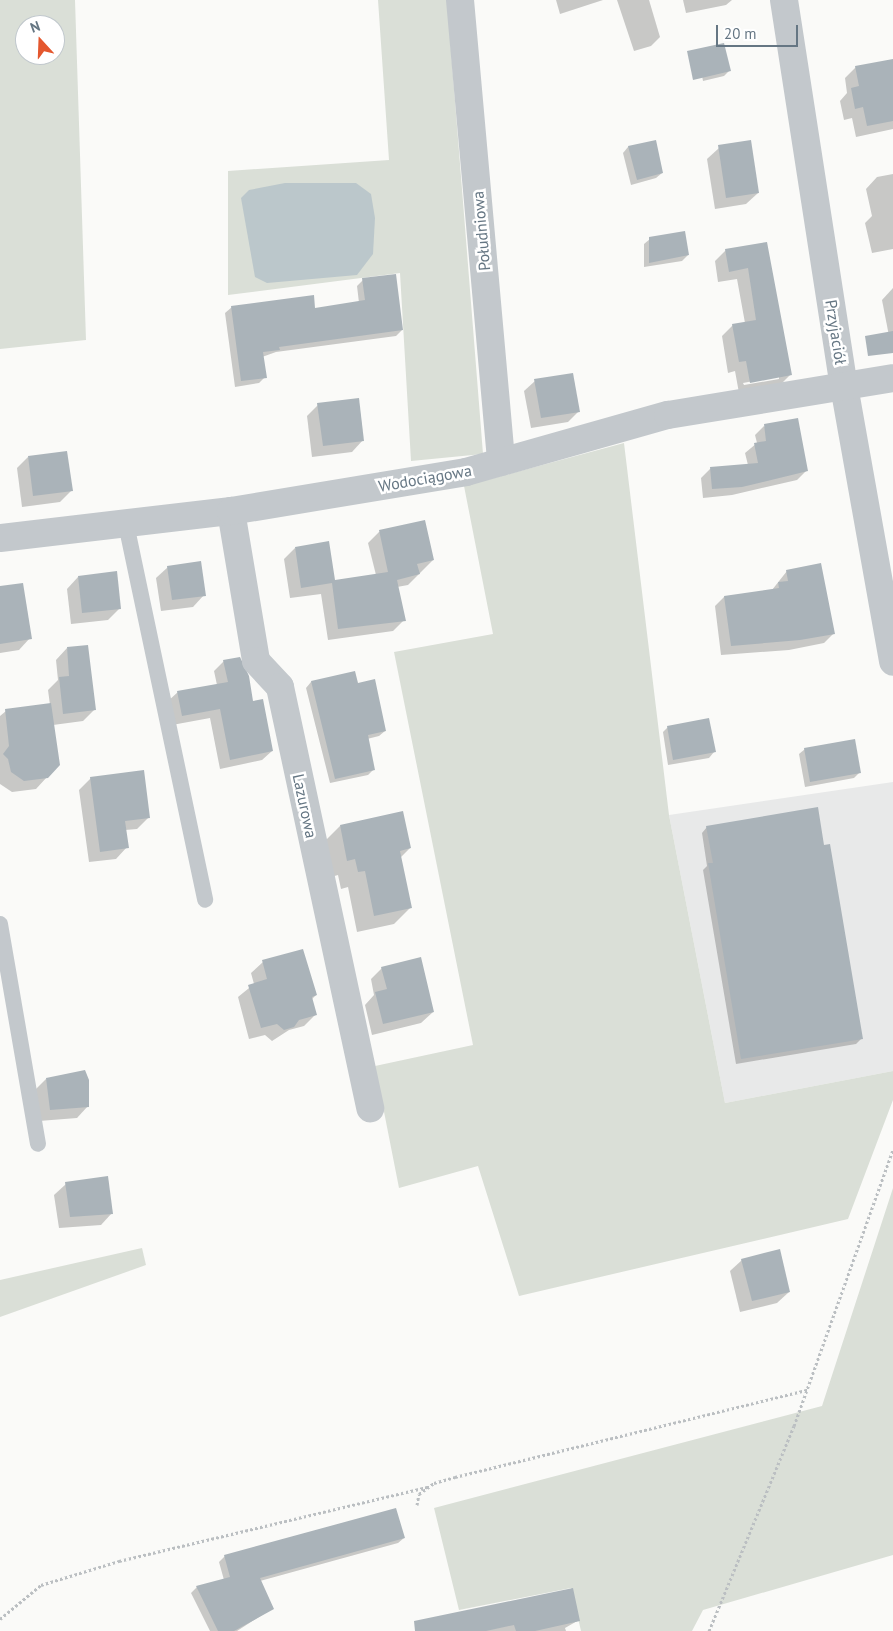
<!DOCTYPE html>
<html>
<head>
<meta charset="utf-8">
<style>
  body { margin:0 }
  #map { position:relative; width:893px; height:1631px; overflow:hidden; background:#fafaf8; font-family:"PT Sans",sans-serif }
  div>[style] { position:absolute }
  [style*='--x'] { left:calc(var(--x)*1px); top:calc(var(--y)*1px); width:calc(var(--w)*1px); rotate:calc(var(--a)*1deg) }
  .built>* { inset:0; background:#e8e9e9 }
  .green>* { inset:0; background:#dadfd7 }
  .water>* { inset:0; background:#bbc7cb }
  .shadow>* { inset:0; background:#0003 }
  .building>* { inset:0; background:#aab3b9 }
  .path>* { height:3px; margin-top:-1.5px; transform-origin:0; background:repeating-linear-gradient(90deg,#bbbfc2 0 2.5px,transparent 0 5px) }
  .lane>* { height:16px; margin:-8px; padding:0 8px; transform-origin:8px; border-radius:8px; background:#c3c8cc }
  .street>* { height:28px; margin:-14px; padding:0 14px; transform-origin:14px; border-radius:14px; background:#c3c8cc }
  span { translate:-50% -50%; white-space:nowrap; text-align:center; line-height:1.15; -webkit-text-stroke:5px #fff; paint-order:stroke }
  .street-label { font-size:16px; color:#657683 }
  .north { position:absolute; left:15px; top:15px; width:50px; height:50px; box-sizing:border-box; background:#fff; border:1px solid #c1c8cd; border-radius:50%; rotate:340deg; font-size:14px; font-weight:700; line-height:20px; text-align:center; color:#657683 }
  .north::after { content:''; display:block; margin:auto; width:18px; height:22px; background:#e4572e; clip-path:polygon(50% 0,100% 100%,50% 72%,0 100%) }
  .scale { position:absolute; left:716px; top:25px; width:82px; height:22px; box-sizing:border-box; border:2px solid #657683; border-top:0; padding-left:6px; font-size:15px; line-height:18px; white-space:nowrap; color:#657683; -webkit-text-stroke:4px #fff; paint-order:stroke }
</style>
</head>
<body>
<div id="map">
  <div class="built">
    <div style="clip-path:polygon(893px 782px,893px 1071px,725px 1103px,669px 815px)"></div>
  </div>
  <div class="green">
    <div style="clip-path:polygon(evenodd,0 0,75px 0,86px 340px,0 349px,0 0,25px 25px,55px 25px,55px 55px,25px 55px,25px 25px)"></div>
    <div style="clip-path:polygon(378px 0,447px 0,483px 454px,411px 461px,400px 273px,228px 295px,228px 171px,389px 160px)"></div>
    <div style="clip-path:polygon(624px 443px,669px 815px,725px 1103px,893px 1071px,893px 1100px,848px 1219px,519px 1296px,478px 1166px,399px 1188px,375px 1066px,473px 1045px,394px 652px,493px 634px,464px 486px)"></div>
    <div style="clip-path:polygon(893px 1188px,893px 1555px,703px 1610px,692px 1631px,581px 1631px,571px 1588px,459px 1610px,434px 1508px,822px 1406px)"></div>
    <div style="clip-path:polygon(142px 1248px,146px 1265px,0 1317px,0 1280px)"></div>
  </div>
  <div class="water">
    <div style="clip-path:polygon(285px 183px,356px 183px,371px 194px,375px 218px,373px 254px,357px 275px,267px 283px,255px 277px,241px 198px,249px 190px)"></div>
  </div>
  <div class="shadow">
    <div style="clip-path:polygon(556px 0,603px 0,560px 14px)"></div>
    <div style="clip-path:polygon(617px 0,649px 0,660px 37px,651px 46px,634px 51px)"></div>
    <div style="clip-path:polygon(683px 0,732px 0,726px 5px,686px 13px)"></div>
    <div style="clip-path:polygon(698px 54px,729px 71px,724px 76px,703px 81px)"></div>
    <div style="clip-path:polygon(893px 60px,893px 129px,856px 137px,852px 118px,844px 120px,840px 101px,847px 93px,845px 78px,856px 67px)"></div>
    <div style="clip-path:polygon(655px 141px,662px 173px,656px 178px,631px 185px,623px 153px,628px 147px)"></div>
    <div style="clip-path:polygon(719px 148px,758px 193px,746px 204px,715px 209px,707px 159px)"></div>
    <div style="clip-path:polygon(893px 174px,893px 249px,872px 253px,865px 223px,872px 216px,866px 189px,877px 177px)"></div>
    <div style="clip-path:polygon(650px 239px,688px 255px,682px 261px,644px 267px,644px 244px)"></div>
    <div style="clip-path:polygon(evenodd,766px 244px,790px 375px,779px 386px,739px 393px,735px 371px,728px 373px,722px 336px,733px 325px,745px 323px,737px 279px,718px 282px,715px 261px,726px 250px,766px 244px,779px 376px,779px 379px,744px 385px,743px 383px,779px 376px)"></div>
    <div style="clip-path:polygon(363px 280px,402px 330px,396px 336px,276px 352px,262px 357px,265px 377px,259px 383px,235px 387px,225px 313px,232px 307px,314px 309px,359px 303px,357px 286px)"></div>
    <div style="clip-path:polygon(893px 288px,893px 335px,889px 336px,882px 300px)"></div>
    <div style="clip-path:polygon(535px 381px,579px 411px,568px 422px,531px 428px,524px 391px)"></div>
    <div style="clip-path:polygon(318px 405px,363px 440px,352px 452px,312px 457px,307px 416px)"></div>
    <div style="clip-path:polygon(764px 426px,806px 471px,797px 480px,732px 495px,703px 498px,701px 478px,710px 469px,748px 465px,745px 453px,757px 443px,755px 435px)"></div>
    <div style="clip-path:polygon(28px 457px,72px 490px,60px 502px,22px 507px,17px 468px)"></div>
    <div style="clip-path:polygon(424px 521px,433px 560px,408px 585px,397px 587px,404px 620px,393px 631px,328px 640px,321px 594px,290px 598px,284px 559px,295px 548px,334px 581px,376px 575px,368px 543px,379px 532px)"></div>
    <div style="clip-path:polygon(168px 567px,204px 595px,193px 607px,161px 611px,156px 578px)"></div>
    <div style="clip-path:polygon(787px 571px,834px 633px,824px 643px,789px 650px,721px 655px,715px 606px,724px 597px,772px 590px)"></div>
    <div style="clip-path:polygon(78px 577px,120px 608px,108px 620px,71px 624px,67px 589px)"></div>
    <div style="clip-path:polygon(0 587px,30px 638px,19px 650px,0 653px)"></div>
    <div style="clip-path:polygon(67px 648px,95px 709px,83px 721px,53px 725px,47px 777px,36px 789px,12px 792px,0 784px,0 716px,6px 711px,50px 705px,48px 690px,58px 680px,56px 660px)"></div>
    <div style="clip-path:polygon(224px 661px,252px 702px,272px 751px,262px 760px,220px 769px,210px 718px,172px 725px,168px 701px,178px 692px,217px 685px,214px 671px)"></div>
    <div style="clip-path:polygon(354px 673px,357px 684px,385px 731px,379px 736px,367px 739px,374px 769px,368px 775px,330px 783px,306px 688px,311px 682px)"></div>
    <div style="clip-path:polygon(668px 727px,714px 752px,709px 758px,668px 765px,663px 732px)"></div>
    <div style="clip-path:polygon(805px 749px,860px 772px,854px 778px,805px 787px,799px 754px)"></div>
    <div style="clip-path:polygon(91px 778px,149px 817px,137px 829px,125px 830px,127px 847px,116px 859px,89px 862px,79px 790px)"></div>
    <div style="clip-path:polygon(340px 826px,410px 848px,400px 858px,411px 907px,394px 924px,357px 932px,348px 887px,341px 889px,338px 875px,331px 877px,323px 843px)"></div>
    <div style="clip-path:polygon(707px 827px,861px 1039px,856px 1044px,736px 1064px,703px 870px,707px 866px,702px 833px)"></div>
    <div style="clip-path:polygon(263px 962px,316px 995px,311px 1000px,315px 1015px,304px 1026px,289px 1030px,272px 1041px,265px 1035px,249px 1039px,238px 997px,254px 984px,251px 973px)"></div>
    <div style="clip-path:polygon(382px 968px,433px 1012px,421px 1023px,372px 1035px,365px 1005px,374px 995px,371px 979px)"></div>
    <div style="clip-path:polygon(46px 1079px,88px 1106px,77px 1118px,39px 1121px,35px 1090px)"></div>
    <div style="clip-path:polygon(66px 1184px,112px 1213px,101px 1225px,59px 1228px,54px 1195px)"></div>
    <div style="clip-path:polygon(742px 1260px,789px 1292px,777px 1303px,740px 1312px,730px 1271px)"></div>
    <div style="clip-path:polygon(404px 1538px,398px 1543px,260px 1581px,273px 1608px,237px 1631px,210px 1631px,191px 1593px,197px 1587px,224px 1580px,219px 1562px,225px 1556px)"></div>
    <div style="clip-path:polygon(448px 1620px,579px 1620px,565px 1628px,566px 1631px,450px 1631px)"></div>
  </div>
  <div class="building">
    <div style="clip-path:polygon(724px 43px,731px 71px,693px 80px,687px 51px)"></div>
    <div style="clip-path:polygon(893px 59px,893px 121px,867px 126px,863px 107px,855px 109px,851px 88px,859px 86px,855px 66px)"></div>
    <div style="clip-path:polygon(656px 140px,663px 173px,637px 180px,628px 146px)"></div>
    <div style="clip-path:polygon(751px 140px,759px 193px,726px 198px,718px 145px)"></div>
    <div style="clip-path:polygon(685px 231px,689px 255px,649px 263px,649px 237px)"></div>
    <div style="clip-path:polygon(767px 242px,792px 375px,750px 383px,746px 361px,739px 362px,732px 324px,756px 320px,748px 268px,729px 272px,725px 249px)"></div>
    <div style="clip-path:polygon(396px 274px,403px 330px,279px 347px,280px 350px,263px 352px,267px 378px,241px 381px,231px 306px,314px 295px,315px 308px,365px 300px,362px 278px)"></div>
    <div style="clip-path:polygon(893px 331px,893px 353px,868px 356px,865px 336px)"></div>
    <div style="clip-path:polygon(573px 373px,580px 412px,541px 418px,534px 379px)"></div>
    <div style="clip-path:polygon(359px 398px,364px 441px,323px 446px,317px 403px)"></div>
    <div style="clip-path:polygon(798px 418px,808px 471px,742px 487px,712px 489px,710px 467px,758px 463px,754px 443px,766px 441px,764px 424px)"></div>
    <div style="clip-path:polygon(67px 451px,73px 491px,33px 496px,28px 456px)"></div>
    <div style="clip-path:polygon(425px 520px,434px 560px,417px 564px,420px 574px,397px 580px,406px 621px,338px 629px,332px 583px,301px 588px,295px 547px,329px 541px,335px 580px,388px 572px,379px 530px)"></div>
    <div style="clip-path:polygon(201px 561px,206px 596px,172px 600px,167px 566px)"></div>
    <div style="clip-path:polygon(821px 563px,835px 634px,800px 640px,731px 646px,724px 596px,779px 588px,778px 582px,788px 581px,786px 570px)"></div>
    <div style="clip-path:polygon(117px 571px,121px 609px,82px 613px,78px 576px)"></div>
    <div style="clip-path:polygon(23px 583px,32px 639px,0 644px,0 586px)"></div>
    <div style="clip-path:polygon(88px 645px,96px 710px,63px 714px,59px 677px,69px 676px,67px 647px)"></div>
    <div style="clip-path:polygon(240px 657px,249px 676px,253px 701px,263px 699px,273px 751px,230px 760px,220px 709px,182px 716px,177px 691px,228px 682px,223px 660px)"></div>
    <div style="clip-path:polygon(355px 671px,358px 683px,375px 679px,386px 731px,368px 735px,375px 770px,335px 779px,311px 681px)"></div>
    <div style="clip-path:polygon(51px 703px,60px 765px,48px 778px,24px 781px,11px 772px,8px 759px,3px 754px,9px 746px,5px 709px)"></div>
    <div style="clip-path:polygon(709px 718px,716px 752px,673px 760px,667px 726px)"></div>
    <div style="clip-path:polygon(855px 739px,861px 773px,810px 782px,804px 748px)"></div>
    <div style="clip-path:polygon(144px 770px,150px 818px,125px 821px,129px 848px,100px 852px,90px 777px)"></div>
    <div style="clip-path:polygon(818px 807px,824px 845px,830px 844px,863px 1039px,741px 1059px,708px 863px,713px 863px,706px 826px)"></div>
    <div style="clip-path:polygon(403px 811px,411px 848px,400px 851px,412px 908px,374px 916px,365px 871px,358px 872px,355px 859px,347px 861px,340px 825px)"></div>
    <div style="clip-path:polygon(303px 949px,317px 995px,312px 997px,317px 1015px,299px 1020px,294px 1027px,284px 1030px,277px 1024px,261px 1028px,248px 985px,267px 979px,262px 960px)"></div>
    <div style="clip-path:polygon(421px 957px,434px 1012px,383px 1024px,375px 992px,387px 989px,381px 967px)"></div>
    <div style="clip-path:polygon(85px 1070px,89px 1080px,89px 1107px,50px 1110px,46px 1078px)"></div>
    <div style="clip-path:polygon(108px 1176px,113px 1214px,70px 1217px,65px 1182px)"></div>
    <div style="clip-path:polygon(780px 1249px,790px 1292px,752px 1301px,741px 1259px)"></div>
    <div style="clip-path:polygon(396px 1508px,405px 1538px,260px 1578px,274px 1609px,234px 1631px,218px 1631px,196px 1586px,230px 1577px,224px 1555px)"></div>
    <div style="clip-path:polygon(573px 1588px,580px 1621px,535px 1631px,516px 1631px,514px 1625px,486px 1631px,415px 1631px,414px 1621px)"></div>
  </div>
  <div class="path">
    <div style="--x:417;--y:1505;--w:11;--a:-80"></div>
    <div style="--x:419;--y:1494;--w:19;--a:-36"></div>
    <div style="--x:434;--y:1483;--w:22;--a:-16"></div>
    <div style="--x:455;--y:1477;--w:363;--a:-13.9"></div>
    <div style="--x:0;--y:1619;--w:53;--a:-39.7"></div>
    <div style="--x:41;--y:1585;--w:82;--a:-17.1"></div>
    <div style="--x:119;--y:1561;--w:318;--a:-13.5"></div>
    <div style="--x:709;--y:1631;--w:222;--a:-67.5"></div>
    <div style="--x:794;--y:1426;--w:293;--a:-70.3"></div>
  </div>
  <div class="lane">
    <div style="--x:126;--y:524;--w:384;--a:78.1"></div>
    <div style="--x:0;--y:924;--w:223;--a:80.2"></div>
  </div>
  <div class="street">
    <div style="--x:460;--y:0;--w:464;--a:84.9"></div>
    <div style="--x:784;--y:0;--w:391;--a:81.2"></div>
    <div style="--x:844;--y:386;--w:280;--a:79.9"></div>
    <div style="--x:231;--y:511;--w:152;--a:80.5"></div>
    <div style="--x:256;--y:661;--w:35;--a:47"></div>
    <div style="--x:280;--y:687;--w:431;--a:77.9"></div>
    <div style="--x:0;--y:538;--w:233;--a:-6.7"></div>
    <div style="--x:231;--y:511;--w:238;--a:-9.4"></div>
    <div style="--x:466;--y:472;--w:210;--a:-15.8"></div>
    <div style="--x:668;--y:415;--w:228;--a:-9.3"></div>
  </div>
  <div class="street-label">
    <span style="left:481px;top:231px;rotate:-95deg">Południowa</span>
    <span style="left:836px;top:332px;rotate:81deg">Przyjaciół</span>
    <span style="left:425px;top:478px;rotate:-10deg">Wodociągowa</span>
    <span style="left:305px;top:806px;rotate:78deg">Lazurowa</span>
  </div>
  <div class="north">N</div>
  <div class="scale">20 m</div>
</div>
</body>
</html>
